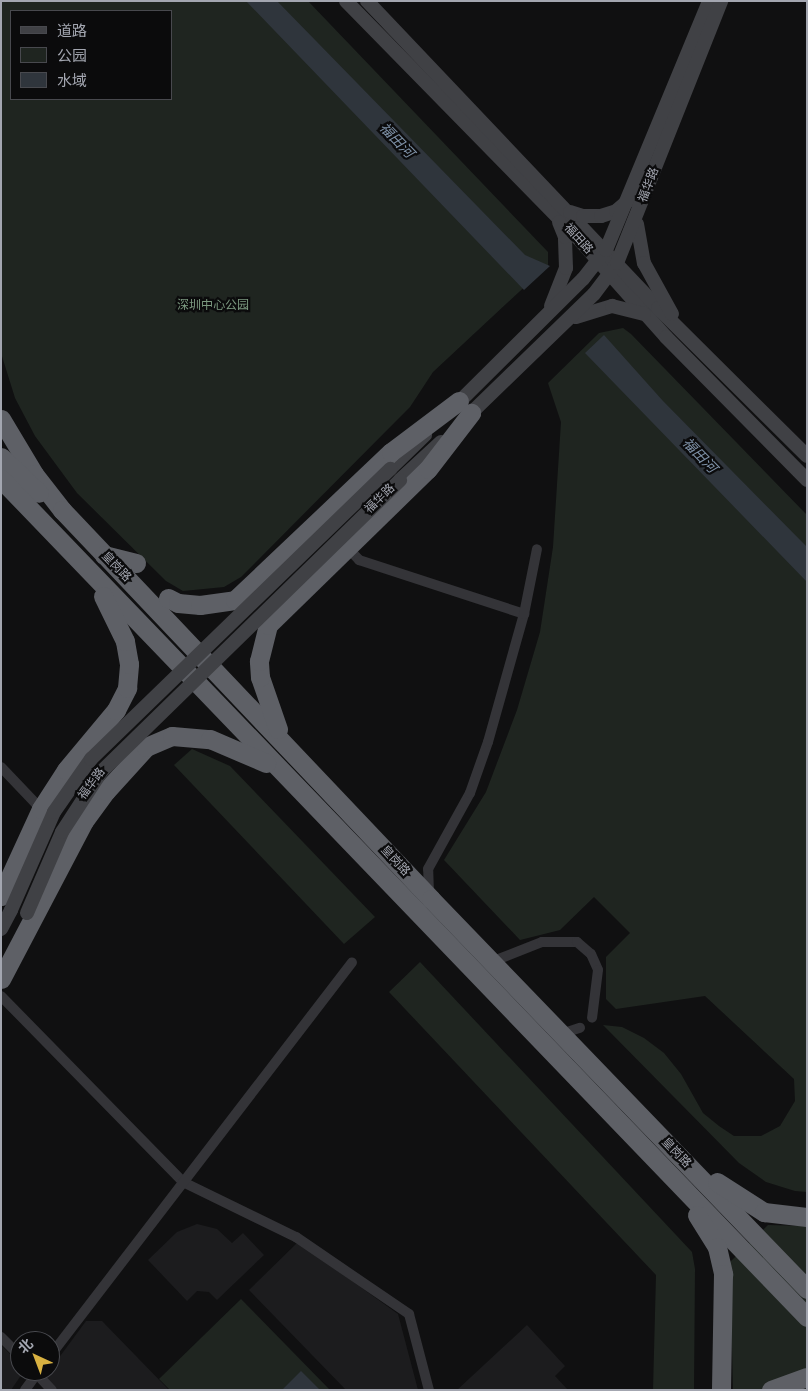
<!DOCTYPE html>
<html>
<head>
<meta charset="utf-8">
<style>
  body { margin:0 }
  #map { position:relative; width:808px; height:1391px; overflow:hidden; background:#101011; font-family:Raleway,"Noto Sans SC",sans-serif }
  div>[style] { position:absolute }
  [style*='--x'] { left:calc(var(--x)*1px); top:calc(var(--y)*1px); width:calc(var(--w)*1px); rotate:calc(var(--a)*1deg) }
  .built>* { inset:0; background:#1c1c1e }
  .green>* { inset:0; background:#1f2520 }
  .water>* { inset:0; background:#2f353c }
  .street>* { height:10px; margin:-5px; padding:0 5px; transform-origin:5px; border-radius:5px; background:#343438 }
  .secondary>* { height:14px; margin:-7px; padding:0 7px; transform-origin:7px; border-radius:7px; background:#404145 }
  .highway>* { height:19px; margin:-9.5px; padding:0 9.5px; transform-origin:9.5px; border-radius:9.5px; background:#5e6066 }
  .secondary-bridge>* { height:14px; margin:-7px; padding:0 7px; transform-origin:7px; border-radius:7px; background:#404145 }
  span { translate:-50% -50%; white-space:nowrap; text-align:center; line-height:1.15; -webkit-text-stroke:4.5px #0b0b0c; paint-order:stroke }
  .street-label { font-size:12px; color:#a3a6b0 }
  .park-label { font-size:12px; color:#7c9980 }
  .water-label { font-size:14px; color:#7e91a7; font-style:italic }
  .frame { position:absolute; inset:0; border:2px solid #a3a6b0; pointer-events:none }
  .legend { position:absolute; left:10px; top:10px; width:162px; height:90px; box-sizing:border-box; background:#0b0b0c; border:1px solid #48494e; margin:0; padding:6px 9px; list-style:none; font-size:15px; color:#a3a6b0 }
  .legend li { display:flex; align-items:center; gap:10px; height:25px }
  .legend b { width:25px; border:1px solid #48494e }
  .north { position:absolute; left:10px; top:1331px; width:50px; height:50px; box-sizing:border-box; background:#0b0b0c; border:1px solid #48494e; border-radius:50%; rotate:317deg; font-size:14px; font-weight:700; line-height:20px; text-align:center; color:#a3a6b0 }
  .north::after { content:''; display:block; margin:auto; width:18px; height:22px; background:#d8b141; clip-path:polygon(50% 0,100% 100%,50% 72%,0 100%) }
</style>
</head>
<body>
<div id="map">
  <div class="built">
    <div style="clip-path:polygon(197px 1224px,217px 1229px,232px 1243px,243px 1233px,264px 1255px,217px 1300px,209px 1292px,197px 1291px,187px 1301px,148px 1260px,177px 1232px)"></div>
    <div style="clip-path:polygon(298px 1242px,398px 1314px,418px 1390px,346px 1390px,249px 1290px)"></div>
    <div style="clip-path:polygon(86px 1321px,102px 1321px,169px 1390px,55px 1390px,44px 1378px)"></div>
    <div style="clip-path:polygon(527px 1325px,565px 1366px,555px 1376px,568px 1390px,457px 1390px)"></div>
    <div style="clip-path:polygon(1px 1345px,20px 1364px,20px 1371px,24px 1371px,11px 1390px,1px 1390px)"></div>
  </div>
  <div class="green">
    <div style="clip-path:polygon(evenodd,1px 1px,308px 1px,548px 252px,548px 265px,433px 372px,410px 407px,241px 577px,224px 587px,183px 591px,166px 581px,77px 493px,35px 436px,15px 398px,1px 353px,1px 1px,11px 11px,171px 11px,171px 99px,11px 99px,11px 11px)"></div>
    <div style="clip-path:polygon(623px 328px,631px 334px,807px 515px,807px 1192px,795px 1191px,766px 1182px,739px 1163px,603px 1025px,622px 1027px,644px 1038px,664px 1053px,681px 1074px,703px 1113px,719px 1126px,734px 1136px,761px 1136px,780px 1126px,795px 1101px,794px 1079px,705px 996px,616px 1009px,606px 999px,606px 957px,630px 933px,594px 897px,560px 930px,520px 940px,444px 860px,486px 792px,517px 710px,540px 632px,553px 547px,561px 422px,548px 383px,599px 333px)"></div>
    <div style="clip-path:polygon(192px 749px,230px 766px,375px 917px,344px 944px,174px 765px)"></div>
    <div style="clip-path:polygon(420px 962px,692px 1252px,695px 1269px,694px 1390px,653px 1390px,656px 1275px,389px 992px)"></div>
    <div style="clip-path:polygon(768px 1225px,807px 1226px,807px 1390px,733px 1390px,730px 1262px)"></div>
    <div style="clip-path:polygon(241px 1299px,330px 1390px,170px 1390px,159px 1379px)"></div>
  </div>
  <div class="water">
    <div style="clip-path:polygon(246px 1px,277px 1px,525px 255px,550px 266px,524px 290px)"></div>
    <div style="clip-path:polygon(604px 335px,663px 401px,807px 547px,807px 582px,585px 353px)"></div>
    <div style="clip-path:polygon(301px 1371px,320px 1390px,282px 1390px)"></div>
  </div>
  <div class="street">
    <div style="--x:347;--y:547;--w:18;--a:47"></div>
    <div style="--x:359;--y:560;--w:174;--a:18.1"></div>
    <div style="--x:1;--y:767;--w:58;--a:46.4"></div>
    <div style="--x:429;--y:893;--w:24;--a:-92"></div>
    <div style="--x:428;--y:869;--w:87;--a:-61.1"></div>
    <div style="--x:470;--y:793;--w:54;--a:-70.6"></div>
    <div style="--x:488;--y:742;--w:133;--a:-74.3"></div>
    <div style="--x:524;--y:614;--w:66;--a:-78.7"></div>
    <div style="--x:491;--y:962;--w:55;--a:-21.4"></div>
    <div style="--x:542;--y:942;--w:35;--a:0"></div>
    <div style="--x:577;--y:942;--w:18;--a:41"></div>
    <div style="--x:591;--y:954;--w:17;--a:66"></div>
    <div style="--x:598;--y:970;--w:48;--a:97.1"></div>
    <div style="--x:1;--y:996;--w:260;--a:45.6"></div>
    <div style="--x:183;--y:1182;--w:126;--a:26"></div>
    <div style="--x:296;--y:1237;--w:137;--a:34.3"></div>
    <div style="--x:409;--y:1314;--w:79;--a:75.3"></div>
    <div style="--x:561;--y:1034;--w:20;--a:-18"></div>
    <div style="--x:1;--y:1337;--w:27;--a:45"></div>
    <div style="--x:50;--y:1356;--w:496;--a:-52.5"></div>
    <div style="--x:34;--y:1371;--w:26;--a:47"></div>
    <div style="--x:25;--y:1390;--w:24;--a:-54"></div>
  </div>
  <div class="secondary">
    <div style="--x:346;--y:1;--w:330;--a:45.6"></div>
    <div style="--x:577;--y:237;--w:134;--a:48.3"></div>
    <div style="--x:666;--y:337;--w:201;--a:45.4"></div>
    <div style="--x:367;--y:1;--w:423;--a:46.5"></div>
    <div style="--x:658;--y:308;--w:210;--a:44.8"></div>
    <div style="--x:570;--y:212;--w:14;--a:17"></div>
    <div style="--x:583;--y:216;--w:18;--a:0"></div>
    <div style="--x:601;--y:216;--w:16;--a:-18"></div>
    <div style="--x:616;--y:211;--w:16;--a:-40"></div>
    <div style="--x:637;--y:224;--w:40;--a:80"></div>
    <div style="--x:644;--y:263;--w:58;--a:61.2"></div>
    <div style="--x:551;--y:306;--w:41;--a:-68.5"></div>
    <div style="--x:566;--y:268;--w:31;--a:-92"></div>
    <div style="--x:565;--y:237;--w:16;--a:-112"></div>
    <div style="--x:576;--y:317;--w:38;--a:-17"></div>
    <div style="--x:612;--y:306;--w:33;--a:14"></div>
    <div style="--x:453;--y:408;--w:183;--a:-44.8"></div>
    <div style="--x:583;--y:279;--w:37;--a:-52"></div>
    <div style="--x:606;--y:250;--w:269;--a:-67.5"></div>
    <div style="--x:466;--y:418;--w:178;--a:-44.1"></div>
    <div style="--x:594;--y:294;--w:39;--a:-53"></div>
    <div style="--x:617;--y:263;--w:282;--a:-68.3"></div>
    <div style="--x:390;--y:469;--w:49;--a:-44.2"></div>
    <div style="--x:400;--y:480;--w:56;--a:-42.8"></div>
    <div style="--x:1;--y:929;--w:21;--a:-62"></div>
  </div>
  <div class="highway">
    <div style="--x:1;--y:419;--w:64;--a:59"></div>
    <div style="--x:34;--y:474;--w:46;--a:52.1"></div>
    <div style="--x:62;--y:510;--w:536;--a:46.51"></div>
    <div style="--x:431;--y:899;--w:542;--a:46.05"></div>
    <div style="--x:1;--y:457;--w:52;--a:43.5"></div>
    <div style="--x:1;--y:479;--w:1163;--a:46.12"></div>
    <div style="--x:104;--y:555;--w:33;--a:14"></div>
    <div style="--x:168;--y:598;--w:11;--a:27"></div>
    <div style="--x:178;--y:603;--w:22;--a:5"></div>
    <div style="--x:200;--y:605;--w:35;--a:-8"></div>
    <div style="--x:235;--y:600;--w:215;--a:-43.5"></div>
    <div style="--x:391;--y:452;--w:85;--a:-36.9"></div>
    <div style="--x:278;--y:729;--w:55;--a:-109.1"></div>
    <div style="--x:260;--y:677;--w:16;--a:-94"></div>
    <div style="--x:259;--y:661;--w:37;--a:-76"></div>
    <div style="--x:268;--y:625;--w:223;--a:-44.3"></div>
    <div style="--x:428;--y:469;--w:71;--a:-52.5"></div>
    <div style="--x:1;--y:896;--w:96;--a:-65.3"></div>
    <div style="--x:41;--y:809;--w:46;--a:-57.3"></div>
    <div style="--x:66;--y:770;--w:78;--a:-50.2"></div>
    <div style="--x:116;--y:710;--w:25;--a:-63"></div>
    <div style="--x:127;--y:688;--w:24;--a:-85"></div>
    <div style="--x:129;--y:664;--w:23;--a:-100"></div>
    <div style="--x:125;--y:641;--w:50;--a:-116.1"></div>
    <div style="--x:1;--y:979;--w:178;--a:-62.3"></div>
    <div style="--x:84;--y:821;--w:37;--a:-54"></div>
    <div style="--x:106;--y:791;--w:59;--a:-47.7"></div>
    <div style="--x:146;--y:747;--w:28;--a:-23"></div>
    <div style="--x:172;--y:736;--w:38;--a:5"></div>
    <div style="--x:210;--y:739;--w:61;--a:23.2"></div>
    <div style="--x:717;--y:1182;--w:56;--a:32.6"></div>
    <div style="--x:764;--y:1212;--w:43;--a:6.6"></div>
    <div style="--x:697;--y:1215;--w:38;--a:58"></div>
    <div style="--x:717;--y:1247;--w:28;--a:77"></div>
    <div style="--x:723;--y:1274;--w:116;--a:91"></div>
    <div style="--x:771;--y:1390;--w:38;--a:-20"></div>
  </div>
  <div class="secondary-bridge">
    <div style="--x:11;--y:910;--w:107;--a:-66.3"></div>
    <div style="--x:54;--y:812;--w:65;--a:-55.1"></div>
    <div style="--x:91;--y:759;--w:417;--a:-44.1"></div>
    <div style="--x:27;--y:913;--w:88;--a:-66.6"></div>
    <div style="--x:62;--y:832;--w:72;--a:-57"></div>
    <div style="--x:101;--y:772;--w:418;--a:-44.3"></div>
  </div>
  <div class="street-label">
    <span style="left:649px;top:185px;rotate:-69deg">福华路</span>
    <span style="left:578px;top:239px;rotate:48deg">福田路</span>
    <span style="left:380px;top:499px;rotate:-44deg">福华路</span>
    <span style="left:116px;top:567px;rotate:46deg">皇岗路</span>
    <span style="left:92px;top:784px;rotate:-53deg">福华路</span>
    <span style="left:395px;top:861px;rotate:47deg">皇岗路</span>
    <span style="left:676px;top:1153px;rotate:46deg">皇岗路</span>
  </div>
  <div class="park-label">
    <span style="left:213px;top:306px">深圳中心公园</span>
  </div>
  <div class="water-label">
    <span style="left:397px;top:140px;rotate:46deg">福田河</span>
    <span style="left:700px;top:455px;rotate:46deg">福田河</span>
  </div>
  <div class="frame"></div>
  <ul class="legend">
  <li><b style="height:6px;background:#404145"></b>道路</li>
  <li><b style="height:14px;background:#1f2520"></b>公园</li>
  <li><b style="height:14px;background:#2f353c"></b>水域</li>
  </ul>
  <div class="north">北</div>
</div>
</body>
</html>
